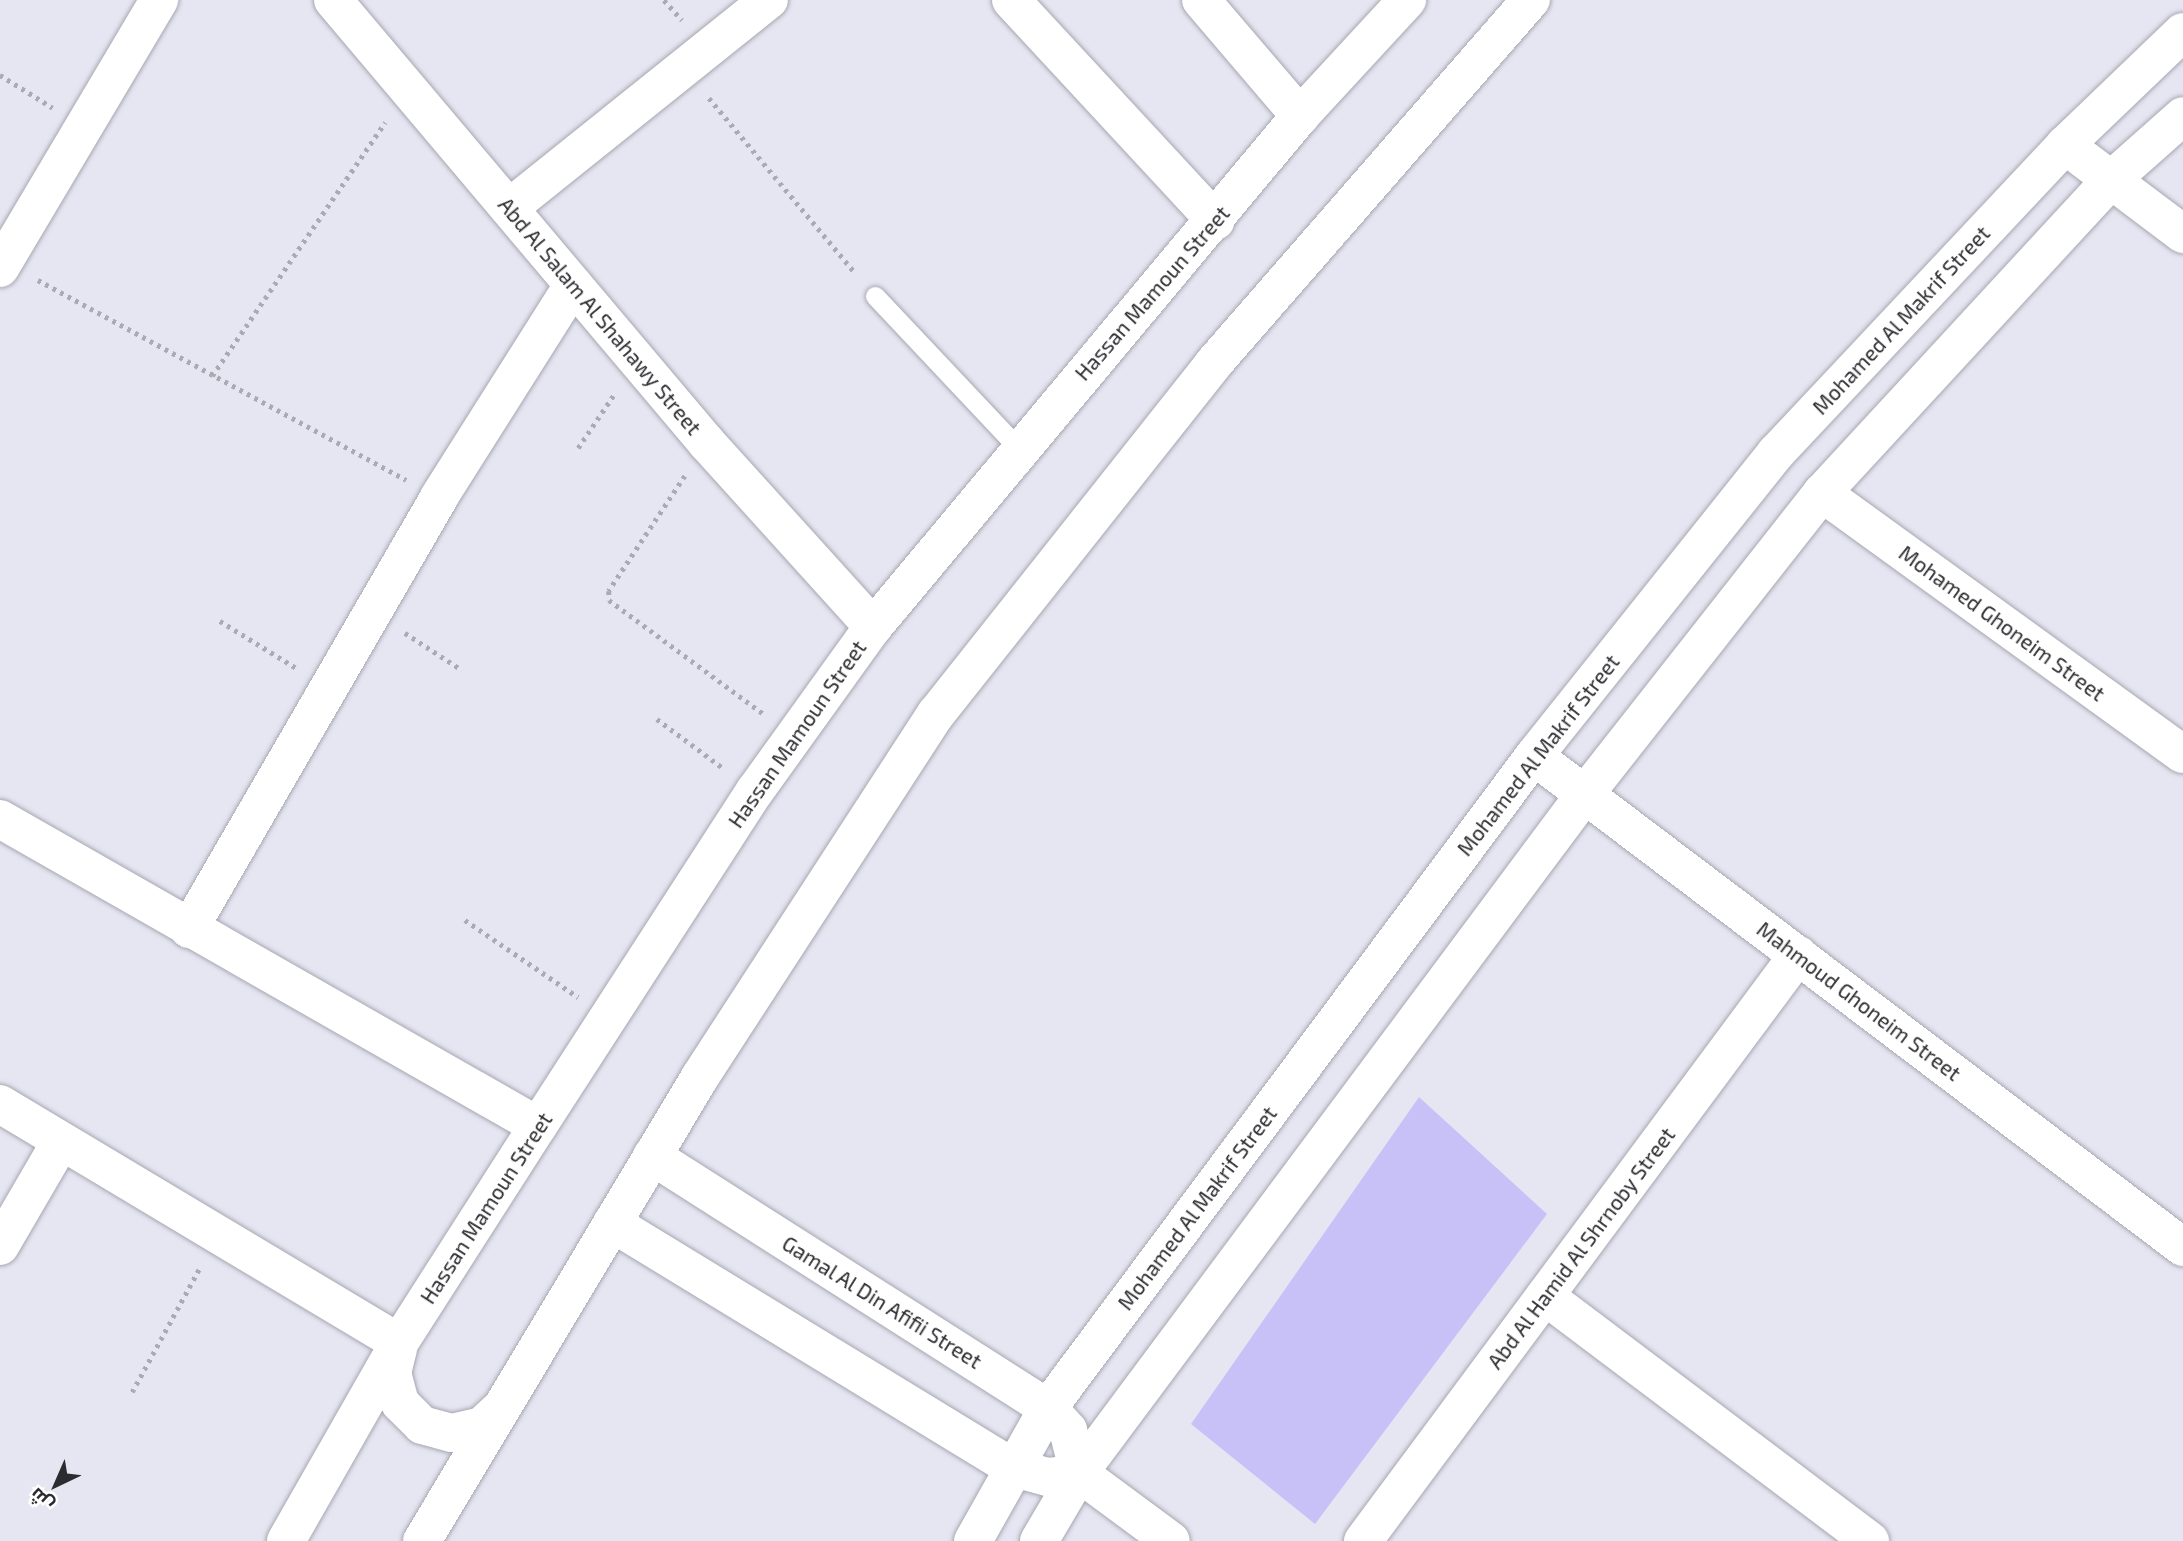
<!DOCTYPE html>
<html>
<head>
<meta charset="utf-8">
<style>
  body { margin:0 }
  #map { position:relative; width:2183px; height:1541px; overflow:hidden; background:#e6e6f2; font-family:"Exo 2",Cairo,sans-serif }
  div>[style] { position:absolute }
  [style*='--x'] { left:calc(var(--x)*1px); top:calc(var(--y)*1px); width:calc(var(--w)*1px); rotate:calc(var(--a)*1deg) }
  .green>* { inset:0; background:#c7c1f7 }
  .path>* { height:4.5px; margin-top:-2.25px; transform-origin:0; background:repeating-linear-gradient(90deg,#aaaab3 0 3.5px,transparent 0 8.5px) }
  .roads { filter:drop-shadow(0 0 2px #a7a7b2) drop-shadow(0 0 2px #a7a7b2) }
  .service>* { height:19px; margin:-9.5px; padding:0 9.5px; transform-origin:9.5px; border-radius:9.5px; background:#fff }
  .minor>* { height:38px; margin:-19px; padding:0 19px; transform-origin:19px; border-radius:19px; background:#fff }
  .primary>* { height:38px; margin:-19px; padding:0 19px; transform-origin:19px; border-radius:19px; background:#fff }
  span { translate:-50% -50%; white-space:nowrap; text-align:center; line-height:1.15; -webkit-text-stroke:6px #fff; paint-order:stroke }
  .street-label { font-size:21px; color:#2c2c30 }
  .north { position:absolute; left:21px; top:1450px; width:70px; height:70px; -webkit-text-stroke:5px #fff; paint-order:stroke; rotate:224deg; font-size:19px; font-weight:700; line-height:28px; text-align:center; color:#2c2c30 }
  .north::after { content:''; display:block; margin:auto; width:24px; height:32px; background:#2c2c30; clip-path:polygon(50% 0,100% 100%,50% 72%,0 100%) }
</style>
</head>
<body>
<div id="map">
  <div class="green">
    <div style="clip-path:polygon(1419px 1097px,1547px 1214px,1315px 1524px,1191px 1424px)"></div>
  </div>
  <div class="path">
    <div style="--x:664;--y:0;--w:27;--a:48"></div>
    <div style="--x:0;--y:75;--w:62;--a:31.9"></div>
    <div style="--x:709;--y:98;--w:229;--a:50.1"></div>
    <div style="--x:38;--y:280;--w:419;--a:28.5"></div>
    <div style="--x:212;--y:376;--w:307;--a:-55.7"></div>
    <div style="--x:578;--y:448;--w:66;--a:-56.1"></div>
    <div style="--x:685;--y:476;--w:138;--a:123.5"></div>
    <div style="--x:609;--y:591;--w:9;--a:90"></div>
    <div style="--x:609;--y:600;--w:194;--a:36.4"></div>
    <div style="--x:220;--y:621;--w:89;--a:31.7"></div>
    <div style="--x:405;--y:633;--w:68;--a:33"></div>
    <div style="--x:657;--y:719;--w:82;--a:36.6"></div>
    <div style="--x:465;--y:920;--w:137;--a:34.3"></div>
    <div style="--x:132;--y:1392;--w:140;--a:-61.4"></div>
  </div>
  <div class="roads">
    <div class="service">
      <div style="--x:875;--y:296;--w:209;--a:46.7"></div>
    </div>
    <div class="minor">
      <div style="--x:333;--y:0;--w:580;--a:49.83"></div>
      <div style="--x:707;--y:443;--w:248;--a:47.9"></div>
      <div style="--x:1011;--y:0;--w:301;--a:47.2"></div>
      <div style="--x:1201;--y:0;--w:153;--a:49.5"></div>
      <div style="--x:2065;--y:145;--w:148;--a:37"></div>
      <div style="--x:509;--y:208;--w:333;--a:-38.7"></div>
      <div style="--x:0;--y:268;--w:312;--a:-59.3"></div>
      <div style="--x:1822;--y:493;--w:445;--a:35.9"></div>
      <div style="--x:1534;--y:756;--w:814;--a:37.11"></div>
      <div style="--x:0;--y:819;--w:619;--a:29.71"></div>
      <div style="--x:189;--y:929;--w:499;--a:-59.9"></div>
      <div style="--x:439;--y:497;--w:251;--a:-57.7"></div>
      <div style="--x:0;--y:1104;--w:465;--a:30.9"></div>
      <div style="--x:652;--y:1156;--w:469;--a:32.5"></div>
      <div style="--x:1048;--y:1408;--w:30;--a:48"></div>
      <div style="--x:1068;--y:1430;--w:44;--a:75.7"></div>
      <div style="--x:612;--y:1223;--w:471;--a:31.4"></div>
      <div style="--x:1014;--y:1468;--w:35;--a:15"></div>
      <div style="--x:1048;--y:1477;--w:31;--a:-7"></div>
      <div style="--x:0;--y:1246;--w:121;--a:-59.8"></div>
      <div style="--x:1545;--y:1296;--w:407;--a:37"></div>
      <div style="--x:1079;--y:1473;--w:114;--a:36.5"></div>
      <div style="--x:973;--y:1541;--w:153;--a:-60.6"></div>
      <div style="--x:1048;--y:1408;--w:813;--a:-53.3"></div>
      <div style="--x:1534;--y:756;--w:388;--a:-51.4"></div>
      <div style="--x:1776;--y:453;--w:422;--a:-46.8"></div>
      <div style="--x:2065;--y:145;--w:163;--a:-43.8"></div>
      <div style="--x:1039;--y:1541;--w:79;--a:-59.5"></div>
      <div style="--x:1079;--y:1473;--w:847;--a:-53.31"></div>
      <div style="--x:1585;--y:794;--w:383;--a:-51.8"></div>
      <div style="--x:1822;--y:493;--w:426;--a:-47.3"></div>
      <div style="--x:2111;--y:180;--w:96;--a:-41.6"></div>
      <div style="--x:1363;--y:1541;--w:730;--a:-53.41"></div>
    </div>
    <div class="primary">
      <div style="--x:398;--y:1349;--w:25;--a:104"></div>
      <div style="--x:392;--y:1373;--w:31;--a:75"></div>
      <div style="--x:400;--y:1403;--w:31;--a:45"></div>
      <div style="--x:422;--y:1425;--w:31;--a:15"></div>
      <div style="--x:452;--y:1433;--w:31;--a:-13"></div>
      <div style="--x:482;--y:1426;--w:26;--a:-43"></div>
      <div style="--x:286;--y:1541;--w:228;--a:-60.3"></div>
      <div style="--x:399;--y:1343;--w:258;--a:-57.4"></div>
      <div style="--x:538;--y:1126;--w:399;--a:-57.1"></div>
      <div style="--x:755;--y:791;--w:202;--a:-54.3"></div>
      <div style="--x:873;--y:627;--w:666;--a:-50.12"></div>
      <div style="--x:1300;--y:116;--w:158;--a:-47.3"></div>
      <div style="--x:422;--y:1541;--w:541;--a:-59.07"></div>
      <div style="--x:700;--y:1077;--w:433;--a:-57"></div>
      <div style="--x:936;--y:714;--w:448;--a:-51.6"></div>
      <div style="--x:1214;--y:363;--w:482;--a:-48.9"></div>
    </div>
  </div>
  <div class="street-label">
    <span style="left:1152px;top:293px;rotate:-49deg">Hassan Mamoun Street</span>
    <span style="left:600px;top:316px;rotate:50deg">Abd Al Salam Al Shahawy Street</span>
    <span style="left:1901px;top:320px;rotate:-47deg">Mohamed Al Makrif Street</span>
    <span style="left:2002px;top:623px;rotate:36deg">Mohamed Ghoneim Street</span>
    <span style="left:797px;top:734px;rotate:-55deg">Hassan Mamoun Street</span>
    <span style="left:1538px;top:755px;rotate:-52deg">Mohamed Al Makrif Street</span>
    <span style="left:1859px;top:1001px;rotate:37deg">Mahmoud Ghoneim Street</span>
    <span style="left:486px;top:1208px;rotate:-57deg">Hassan Mamoun Street</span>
    <span style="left:1197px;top:1208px;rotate:-53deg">Mohamed Al Makrif Street</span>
    <span style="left:1581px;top:1248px;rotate:-53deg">Abd Al Hamid Al Shrnoby Street</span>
    <span style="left:882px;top:1302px;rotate:32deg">Gamal Al Din Afifii Street</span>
  </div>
  <div class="north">ش</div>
</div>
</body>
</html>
